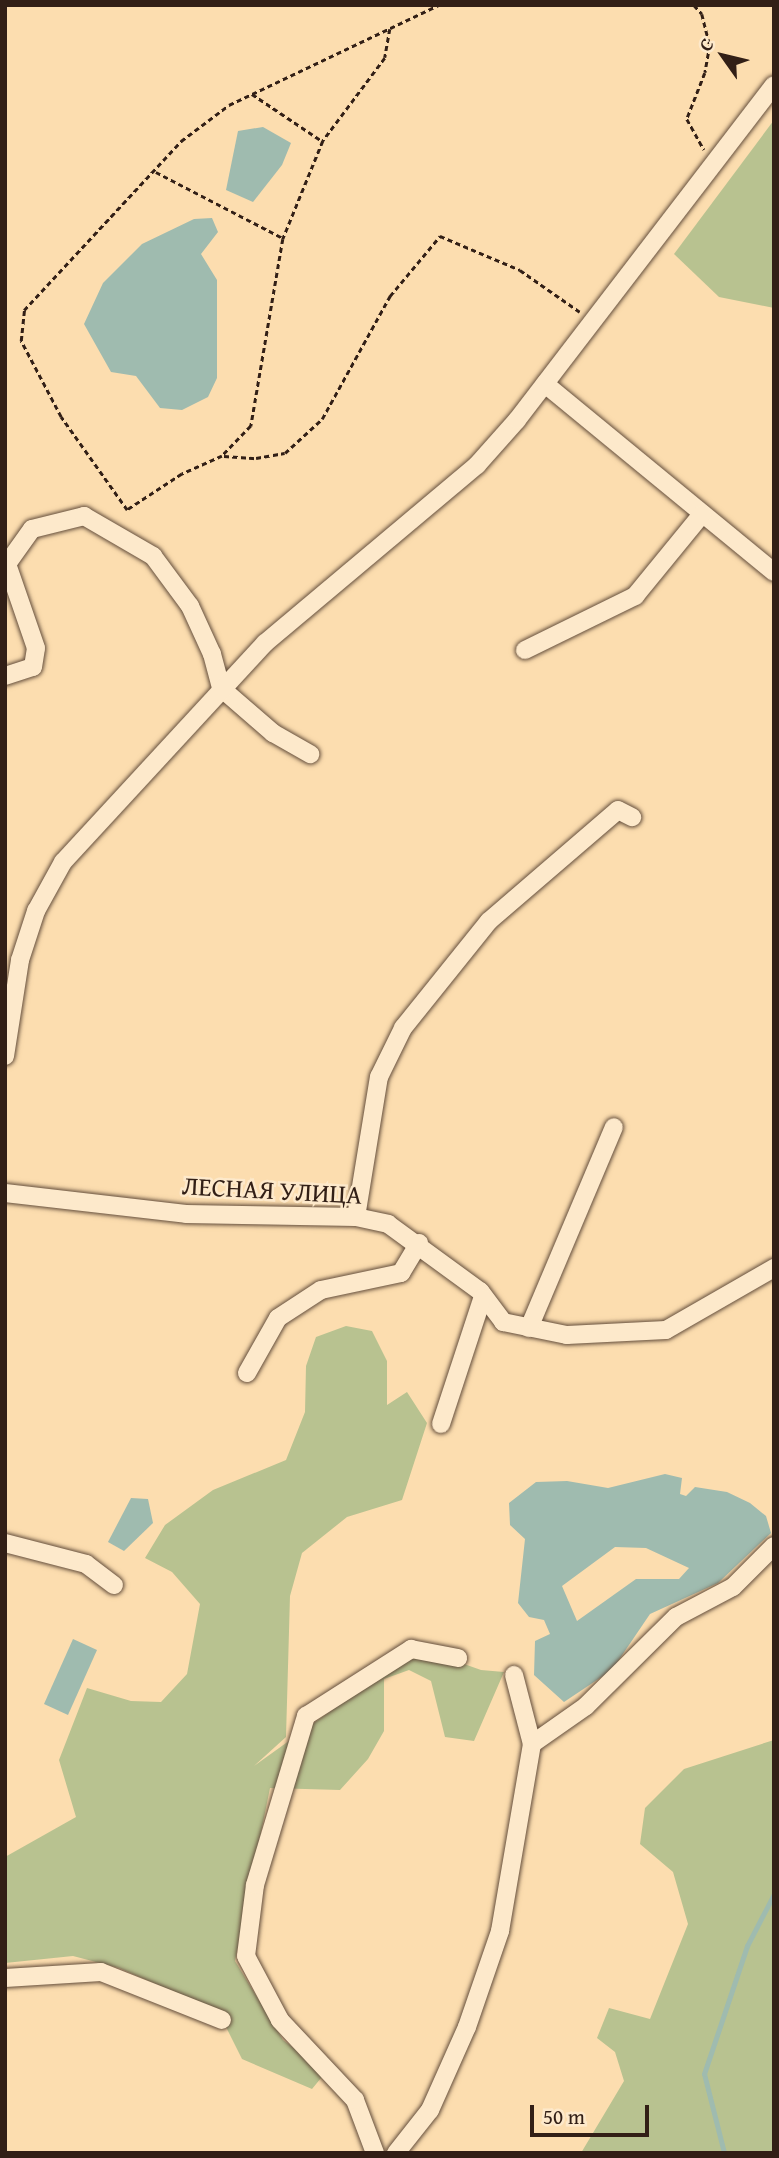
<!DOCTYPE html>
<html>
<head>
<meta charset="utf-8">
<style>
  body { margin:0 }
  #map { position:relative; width:779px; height:2158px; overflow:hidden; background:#fcddaf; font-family:"Gentium Book Plus",serif }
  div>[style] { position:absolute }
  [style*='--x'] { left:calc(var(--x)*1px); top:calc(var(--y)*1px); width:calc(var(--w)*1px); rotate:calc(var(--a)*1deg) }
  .green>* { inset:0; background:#b8c290 }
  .water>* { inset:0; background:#9fbbaf }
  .stream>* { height:4.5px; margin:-2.25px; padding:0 2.25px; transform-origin:2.25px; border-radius:2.25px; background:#9fbbaf }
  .path>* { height:2.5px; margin-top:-1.25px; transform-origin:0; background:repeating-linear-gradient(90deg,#321f16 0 5px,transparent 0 8.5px) }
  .roads { filter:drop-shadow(0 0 2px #644e3c) drop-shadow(0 0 2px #644e3c) }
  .minor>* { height:18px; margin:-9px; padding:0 9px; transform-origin:9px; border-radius:9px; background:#fde9cb }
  span { translate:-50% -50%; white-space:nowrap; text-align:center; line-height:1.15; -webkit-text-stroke:5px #fde9cb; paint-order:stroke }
  .street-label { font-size:26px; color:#321f16 }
  .frame { position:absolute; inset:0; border:7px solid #321f16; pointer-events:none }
  .north { position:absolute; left:688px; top:21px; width:70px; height:70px; -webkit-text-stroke:5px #fde9cb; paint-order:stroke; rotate:304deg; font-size:19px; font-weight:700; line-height:28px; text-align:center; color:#321f16 }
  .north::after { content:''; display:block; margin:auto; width:24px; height:32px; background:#321f16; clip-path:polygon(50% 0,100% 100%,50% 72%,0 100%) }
  .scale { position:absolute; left:530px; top:2105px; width:119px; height:32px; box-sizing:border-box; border:4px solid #321f16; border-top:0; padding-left:9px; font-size:21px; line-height:24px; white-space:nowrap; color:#321f16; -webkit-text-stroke:5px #fde9cb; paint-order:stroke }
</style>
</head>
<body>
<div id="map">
  <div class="green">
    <div style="clip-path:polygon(774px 120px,774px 308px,719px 297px,674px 254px)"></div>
    <div style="clip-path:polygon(346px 1326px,372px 1331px,387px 1361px,387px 1405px,407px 1392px,427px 1423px,402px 1500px,347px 1517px,302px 1553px,290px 1596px,286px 1737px,254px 1766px,399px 1662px,433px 1653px,481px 1670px,504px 1672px,474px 1741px,445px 1737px,431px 1681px,409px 1670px,384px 1679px,384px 1731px,368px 1759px,340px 1790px,270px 1788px,235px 1961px,283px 2040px,326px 2072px,312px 2089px,242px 2059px,218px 2011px,119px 1968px,73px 1956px,5px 1963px,5px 1857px,76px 1817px,59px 1760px,87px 1688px,131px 1701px,161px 1702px,187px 1674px,200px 1604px,172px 1572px,145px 1558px,165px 1525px,213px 1490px,286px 1460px,305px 1412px,306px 1366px,316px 1337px)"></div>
    <div style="clip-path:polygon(774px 1740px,774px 2153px,581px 2153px,624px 2081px,615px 2052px,597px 2038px,609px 2008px,650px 2019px,688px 1924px,673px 1872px,640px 1844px,645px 1808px,684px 1769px)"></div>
  </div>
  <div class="water">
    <div style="clip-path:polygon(263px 127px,291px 143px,282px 165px,253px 202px,226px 190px,238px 131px)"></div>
    <div style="clip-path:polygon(212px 218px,218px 232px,201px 254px,217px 280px,217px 378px,208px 397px,182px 410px,160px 408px,136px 376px,111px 372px,84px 324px,103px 283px,142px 244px,194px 219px)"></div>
    <div style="clip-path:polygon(evenodd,665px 1474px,682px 1478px,680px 1494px,686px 1496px,695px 1487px,727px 1492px,750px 1503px,766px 1516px,771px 1533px,718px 1583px,650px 1614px,612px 1670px,564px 1702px,534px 1675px,535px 1641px,550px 1634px,544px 1620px,529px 1617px,518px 1603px,525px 1539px,510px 1525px,509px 1503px,536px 1482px,567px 1481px,608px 1488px,665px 1474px,615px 1547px,646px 1548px,689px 1568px,679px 1579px,636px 1579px,577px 1621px,562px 1586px,615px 1547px)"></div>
    <div style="clip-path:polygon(131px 1498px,148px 1499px,153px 1523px,124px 1551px,108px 1542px)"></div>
    <div style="clip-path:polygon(73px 1639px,97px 1650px,68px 1715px,44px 1704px)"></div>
  </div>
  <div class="stream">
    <div style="--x:724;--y:2153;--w:81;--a:-104.2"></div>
    <div style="--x:704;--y:2074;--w:135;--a:-71.4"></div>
    <div style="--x:747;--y:1946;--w:59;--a:-62.6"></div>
  </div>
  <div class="path">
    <div style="--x:694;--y:5;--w:12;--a:48"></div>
    <div style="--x:702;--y:14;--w:32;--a:76"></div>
    <div style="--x:710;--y:45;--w:28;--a:100"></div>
    <div style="--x:705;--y:73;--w:49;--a:111.4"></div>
    <div style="--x:687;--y:119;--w:35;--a:61"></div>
    <div style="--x:390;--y:29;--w:29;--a:100"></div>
    <div style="--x:385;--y:58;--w:104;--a:126.8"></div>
    <div style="--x:323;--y:141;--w:106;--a:112.2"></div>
    <div style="--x:283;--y:239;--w:190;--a:99.7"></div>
    <div style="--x:251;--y:426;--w:42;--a:134"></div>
    <div style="--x:222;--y:456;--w:44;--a:155.8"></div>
    <div style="--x:182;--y:474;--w:66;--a:146.8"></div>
    <div style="--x:127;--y:510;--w:114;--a:-125.4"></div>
    <div style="--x:61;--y:417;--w:86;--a:-117.8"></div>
    <div style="--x:21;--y:341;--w:31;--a:-84"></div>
    <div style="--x:24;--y:310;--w:231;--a:-47.1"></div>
    <div style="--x:181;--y:141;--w:60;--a:-36.9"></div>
    <div style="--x:229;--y:105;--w:233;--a:-25.5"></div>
    <div style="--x:252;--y:94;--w:84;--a:33.9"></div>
    <div style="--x:156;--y:172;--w:143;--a:27.5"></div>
    <div style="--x:224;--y:456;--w:32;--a:4"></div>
    <div style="--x:256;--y:458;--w:29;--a:-10"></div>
    <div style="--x:285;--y:453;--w:50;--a:-42.6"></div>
    <div style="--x:322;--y:419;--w:141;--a:-61.1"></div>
    <div style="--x:390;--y:296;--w:78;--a:-50.2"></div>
    <div style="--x:440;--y:236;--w:87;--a:23"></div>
    <div style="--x:520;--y:270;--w:73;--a:35"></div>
  </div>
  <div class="roads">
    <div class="minor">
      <div style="--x:545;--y:384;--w:296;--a:39.4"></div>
      <div style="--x:525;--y:650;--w:123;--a:-26.1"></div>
      <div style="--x:635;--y:596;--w:106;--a:-50.7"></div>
      <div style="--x:5;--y:676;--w:29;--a:-18"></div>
      <div style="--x:33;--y:667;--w:19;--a:-81"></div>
      <div style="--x:36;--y:648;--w:89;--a:-109"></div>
      <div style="--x:7;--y:564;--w:43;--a:-54.5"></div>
      <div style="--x:32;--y:529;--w:54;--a:-14"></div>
      <div style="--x:84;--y:516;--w:80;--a:30.1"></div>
      <div style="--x:153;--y:556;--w:62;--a:53.5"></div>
      <div style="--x:190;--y:606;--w:53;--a:65.4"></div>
      <div style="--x:212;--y:654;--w:35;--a:75"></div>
      <div style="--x:221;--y:688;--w:69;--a:40.9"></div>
      <div style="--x:273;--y:733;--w:43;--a:29.6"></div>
      <div style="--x:5;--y:1056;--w:97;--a:-81.1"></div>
      <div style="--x:20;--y:960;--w:52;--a:-71.9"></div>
      <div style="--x:36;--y:911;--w:56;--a:-61.1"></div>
      <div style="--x:63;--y:862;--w:298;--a:-47.3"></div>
      <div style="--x:265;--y:643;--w:277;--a:-40"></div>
      <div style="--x:477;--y:465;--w:60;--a:-48.4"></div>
      <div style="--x:517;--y:420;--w:422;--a:-52.5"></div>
      <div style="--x:5;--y:1193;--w:182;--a:6.6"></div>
      <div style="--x:186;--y:1214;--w:170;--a:1"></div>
      <div style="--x:356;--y:1217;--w:33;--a:12"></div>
      <div style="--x:388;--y:1224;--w:114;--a:36.1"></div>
      <div style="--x:480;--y:1291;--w:39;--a:53"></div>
      <div style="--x:503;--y:1322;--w:65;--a:11.5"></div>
      <div style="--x:567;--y:1335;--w:99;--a:-2.9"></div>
      <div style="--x:666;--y:1330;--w:125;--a:-29.9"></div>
      <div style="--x:356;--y:1217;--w:142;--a:-80.7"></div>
      <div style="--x:379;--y:1077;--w:55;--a:-63.9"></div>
      <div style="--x:403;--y:1028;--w:137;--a:-51.2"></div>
      <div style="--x:489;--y:921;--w:170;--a:-40.7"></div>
      <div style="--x:618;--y:810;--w:16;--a:27"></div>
      <div style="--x:529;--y:1328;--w:218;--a:-67.1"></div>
      <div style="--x:247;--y:1373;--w:63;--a:-60.6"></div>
      <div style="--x:278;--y:1318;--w:51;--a:-33.1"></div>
      <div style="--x:321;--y:1290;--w:82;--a:-12"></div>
      <div style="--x:401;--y:1273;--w:35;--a:-59"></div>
      <div style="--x:441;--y:1424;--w:132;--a:-71.8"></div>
      <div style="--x:5;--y:1543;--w:84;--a:14.5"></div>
      <div style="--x:86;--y:1564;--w:35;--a:37"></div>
      <div style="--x:514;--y:1675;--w:71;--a:75.4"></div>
      <div style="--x:5;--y:1978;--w:96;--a:-3.6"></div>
      <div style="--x:101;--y:1972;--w:130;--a:21.6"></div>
      <div style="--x:375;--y:2153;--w:57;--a:-110.7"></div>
      <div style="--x:355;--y:2100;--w:110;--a:-133.2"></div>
      <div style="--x:280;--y:2020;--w:72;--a:-118"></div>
      <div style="--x:246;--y:1956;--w:72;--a:-82.8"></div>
      <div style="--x:255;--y:1885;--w:177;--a:-73.2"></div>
      <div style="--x:306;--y:1716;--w:125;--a:-32.5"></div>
      <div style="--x:411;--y:1649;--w:48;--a:10.8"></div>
      <div style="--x:396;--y:2153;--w:55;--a:-51.7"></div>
      <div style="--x:430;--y:2110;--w:91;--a:-66"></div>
      <div style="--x:467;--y:2027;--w:102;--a:-71"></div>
      <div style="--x:500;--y:1931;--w:190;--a:-80.3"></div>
      <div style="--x:532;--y:1744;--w:66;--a:-35.1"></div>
      <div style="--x:586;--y:1706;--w:127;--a:-44.7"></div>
      <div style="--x:676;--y:1617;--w:64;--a:-27.8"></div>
      <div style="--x:733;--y:1587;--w:58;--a:-45"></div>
    </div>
  </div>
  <div class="street-label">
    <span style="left:272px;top:1190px;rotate:3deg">ЛЕСНАЯ УЛИЦА</span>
  </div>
  <div class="frame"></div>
  <div class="north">С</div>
  <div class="scale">50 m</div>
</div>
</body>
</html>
